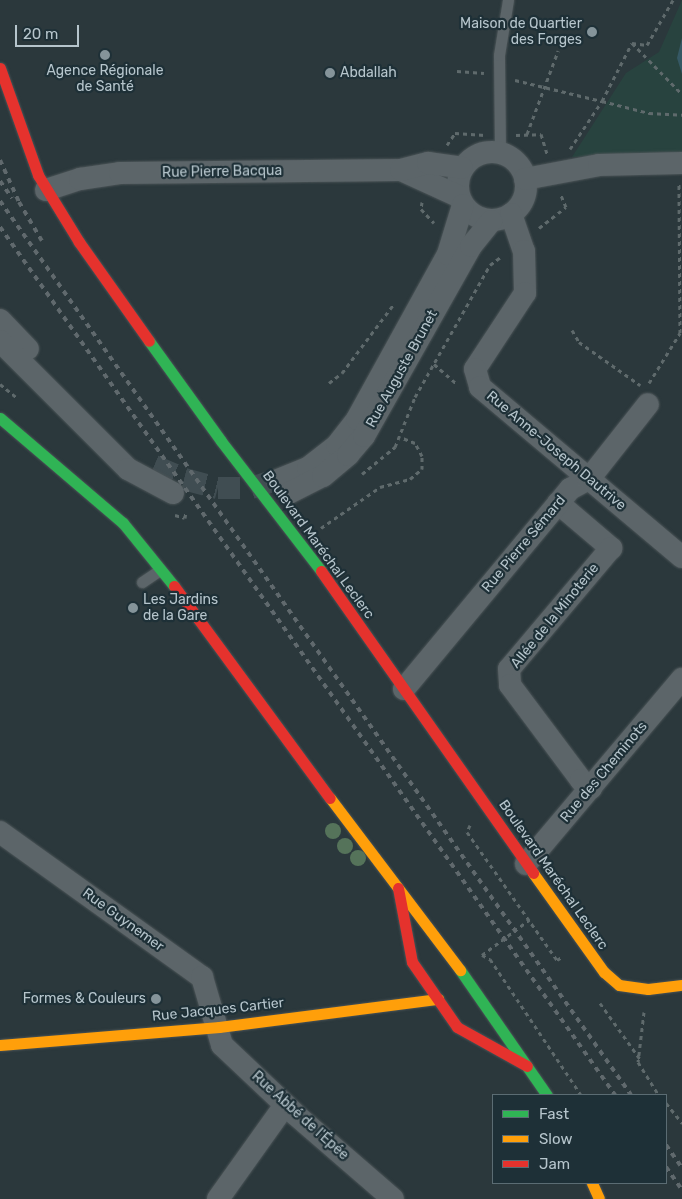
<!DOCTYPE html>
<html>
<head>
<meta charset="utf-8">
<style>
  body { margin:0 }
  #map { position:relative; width:682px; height:1199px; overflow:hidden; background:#2b383c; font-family:Rubik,sans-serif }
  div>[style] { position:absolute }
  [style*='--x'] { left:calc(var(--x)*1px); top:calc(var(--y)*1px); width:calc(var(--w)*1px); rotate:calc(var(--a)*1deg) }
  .green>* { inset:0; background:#28433f }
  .water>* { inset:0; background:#355864 }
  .street-tunnel>* { height:22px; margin-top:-11px; transform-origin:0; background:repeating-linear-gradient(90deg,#404d52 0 22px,transparent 0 33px) }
  .path>* { height:3px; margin-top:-1.5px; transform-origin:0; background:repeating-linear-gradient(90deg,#5f6a6c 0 4px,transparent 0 8px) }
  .roads { filter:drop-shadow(0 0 1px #4a5356) drop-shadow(0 0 1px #4a5356) }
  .lane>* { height:11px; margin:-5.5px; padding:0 5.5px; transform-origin:5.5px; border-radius:5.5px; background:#5c6569 }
  .street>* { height:22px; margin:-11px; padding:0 11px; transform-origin:11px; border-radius:11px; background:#5c6569 }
  .street>.ring { margin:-11px; padding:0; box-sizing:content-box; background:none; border:22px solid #5c6569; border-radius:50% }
  .fast>* { height:11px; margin:-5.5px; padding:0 5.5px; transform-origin:5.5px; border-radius:5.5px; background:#30b455 }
  .slow>* { height:11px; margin:-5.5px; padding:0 5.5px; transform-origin:5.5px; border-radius:5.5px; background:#ff9f0a }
  .jam>* { height:11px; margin:-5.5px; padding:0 5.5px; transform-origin:5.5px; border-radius:5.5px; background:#e5322d }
  .rail>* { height:4px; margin-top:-2px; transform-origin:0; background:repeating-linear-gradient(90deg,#60696d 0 5px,transparent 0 10px) }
  .trees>* { width:16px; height:16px; margin:-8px; border-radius:50%; background:#55735a }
  .dots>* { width:14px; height:14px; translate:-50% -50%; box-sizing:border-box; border:2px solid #1e3037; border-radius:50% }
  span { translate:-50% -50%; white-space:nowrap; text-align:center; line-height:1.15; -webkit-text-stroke:4.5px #1e3037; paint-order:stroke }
  .poi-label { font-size:14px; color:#b6c5cc }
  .right { translate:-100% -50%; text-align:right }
  .left { translate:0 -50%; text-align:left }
  .street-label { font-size:14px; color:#b6c5cc }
  .legend { position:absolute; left:492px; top:1094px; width:175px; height:90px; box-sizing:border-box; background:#1e3037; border:1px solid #5b6c73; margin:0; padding:6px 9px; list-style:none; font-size:15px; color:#b6c5cc }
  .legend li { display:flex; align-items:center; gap:10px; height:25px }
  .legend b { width:25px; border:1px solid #5b6c73 }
  .scale { position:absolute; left:15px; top:25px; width:64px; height:22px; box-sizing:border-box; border:2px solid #b6c5cc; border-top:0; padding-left:6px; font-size:15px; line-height:18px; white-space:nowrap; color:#b6c5cc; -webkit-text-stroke:4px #1e3037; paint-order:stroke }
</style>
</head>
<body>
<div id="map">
  <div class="green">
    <div style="clip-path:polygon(682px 0,682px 153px,572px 157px,626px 73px,659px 52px)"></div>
  </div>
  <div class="water">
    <div style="clip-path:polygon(682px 38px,682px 74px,677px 58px)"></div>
  </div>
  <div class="street-tunnel">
    <div style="--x:154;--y:466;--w:33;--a:23"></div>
    <div style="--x:184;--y:479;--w:35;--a:15"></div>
    <div style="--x:218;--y:488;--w:33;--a:0"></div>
    <div style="--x:251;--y:488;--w:20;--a:-18"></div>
  </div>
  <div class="path">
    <div style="--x:632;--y:43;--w:71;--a:45.6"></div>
    <div style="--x:457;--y:71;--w:27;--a:4"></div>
    <div style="--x:515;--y:80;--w:89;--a:13.6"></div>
    <div style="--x:602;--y:101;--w:65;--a:-62.7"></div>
    <div style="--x:632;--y:43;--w:15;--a:8"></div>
    <div style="--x:647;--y:45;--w:52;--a:-60"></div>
    <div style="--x:527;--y:134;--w:89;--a:-69.5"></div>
    <div style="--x:516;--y:135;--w:25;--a:-2"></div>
    <div style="--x:541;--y:134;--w:21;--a:73"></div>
    <div style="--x:447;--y:145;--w:14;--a:-56"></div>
    <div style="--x:455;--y:133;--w:30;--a:4"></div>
    <div style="--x:570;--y:149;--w:58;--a:-56.3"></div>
    <div style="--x:602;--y:101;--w:49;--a:14.3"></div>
    <div style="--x:649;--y:113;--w:33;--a:3"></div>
    <div style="--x:422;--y:202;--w:7;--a:98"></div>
    <div style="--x:421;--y:209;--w:19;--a:47"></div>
    <div style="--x:539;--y:228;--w:34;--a:-38"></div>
    <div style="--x:566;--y:207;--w:15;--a:-113"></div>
    <div style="--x:572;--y:330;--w:14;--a:60"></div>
    <div style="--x:579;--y:342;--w:75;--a:35.2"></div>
    <div style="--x:434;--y:364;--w:29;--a:41"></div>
    <div style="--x:329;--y:383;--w:16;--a:-38"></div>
    <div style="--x:342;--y:373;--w:85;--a:-53.1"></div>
    <div style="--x:649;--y:383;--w:59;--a:-58.2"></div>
    <div style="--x:680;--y:333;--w:150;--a:-90.4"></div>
    <div style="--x:0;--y:384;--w:22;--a:39"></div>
    <div style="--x:362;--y:474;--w:43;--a:-39.3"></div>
    <div style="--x:395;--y:447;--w:54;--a:-68.2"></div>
    <div style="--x:415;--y:397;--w:152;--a:-60.4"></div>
    <div style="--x:490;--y:265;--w:15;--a:-37"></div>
    <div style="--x:175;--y:515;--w:10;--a:17"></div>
    <div style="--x:185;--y:518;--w:7;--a:-82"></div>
    <div style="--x:321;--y:528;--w:72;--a:-34.8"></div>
    <div style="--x:380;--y:487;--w:31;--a:-15"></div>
    <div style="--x:410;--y:479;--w:16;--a:-40"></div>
    <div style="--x:422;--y:469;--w:13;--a:-90"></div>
    <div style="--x:422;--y:456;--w:15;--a:-118"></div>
    <div style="--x:415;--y:443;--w:16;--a:-158"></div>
    <div style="--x:470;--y:825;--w:8;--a:113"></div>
    <div style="--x:467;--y:832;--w:156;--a:54.9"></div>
    <div style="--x:557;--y:960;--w:6;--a:-31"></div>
    <div style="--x:482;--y:955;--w:9;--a:27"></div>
    <div style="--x:490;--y:959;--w:164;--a:56.2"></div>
    <div style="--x:482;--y:955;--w:59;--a:-36.7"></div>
    <div style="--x:600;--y:1003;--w:69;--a:54.5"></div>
    <div style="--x:644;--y:1012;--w:50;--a:96.8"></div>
    <div style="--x:638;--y:1062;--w:39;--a:58"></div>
    <div style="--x:666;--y:1103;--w:26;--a:51"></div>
  </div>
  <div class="roads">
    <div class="lane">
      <div style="--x:500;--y:152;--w:97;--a:-90.6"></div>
      <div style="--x:499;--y:55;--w:56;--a:-80.7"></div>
      <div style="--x:142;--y:582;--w:22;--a:-34"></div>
    </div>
    <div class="street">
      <div class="ring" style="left:458px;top:152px;width:46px;height:46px"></div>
      <div style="--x:401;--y:170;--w:63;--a:24.5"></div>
      <div style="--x:525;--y:179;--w:75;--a:-10.7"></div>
      <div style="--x:599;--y:165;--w:83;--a:-1.4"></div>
      <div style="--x:46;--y:190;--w:36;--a:-18"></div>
      <div style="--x:80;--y:179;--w:40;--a:-8.5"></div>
      <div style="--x:120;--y:173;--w:281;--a:-0.6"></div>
      <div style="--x:401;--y:170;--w:28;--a:-15"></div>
      <div style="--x:428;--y:163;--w:34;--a:8"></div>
      <div style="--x:511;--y:214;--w:39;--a:71"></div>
      <div style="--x:524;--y:251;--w:42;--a:88.6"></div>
      <div style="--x:525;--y:293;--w:91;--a:123.3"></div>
      <div style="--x:475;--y:369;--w:19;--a:74"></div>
      <div style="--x:480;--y:387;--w:264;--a:40.1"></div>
      <div style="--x:0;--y:320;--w:40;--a:46"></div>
      <div style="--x:0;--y:341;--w:181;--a:45"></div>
      <div style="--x:128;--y:469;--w:51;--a:28.1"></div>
      <div style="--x:278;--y:480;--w:32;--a:-22"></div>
      <div style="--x:308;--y:468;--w:37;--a:-38"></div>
      <div style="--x:337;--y:445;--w:33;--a:-52"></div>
      <div style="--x:357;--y:419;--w:188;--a:-61.1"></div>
      <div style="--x:448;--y:254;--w:51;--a:-73"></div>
      <div style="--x:289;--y:493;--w:38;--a:-27"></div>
      <div style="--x:323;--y:476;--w:33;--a:-40"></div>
      <div style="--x:348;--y:455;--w:25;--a:-50"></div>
      <div style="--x:364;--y:436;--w:218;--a:-60.6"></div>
      <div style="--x:471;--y:246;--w:32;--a:-51"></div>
      <div style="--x:558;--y:503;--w:70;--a:40.3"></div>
      <div style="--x:611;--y:548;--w:158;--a:130.1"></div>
      <div style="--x:509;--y:669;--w:16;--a:86"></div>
      <div style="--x:510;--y:685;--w:119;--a:53.2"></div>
      <div style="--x:581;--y:780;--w:13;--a:39"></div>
      <div style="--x:404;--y:689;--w:260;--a:-50.3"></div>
      <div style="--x:570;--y:489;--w:21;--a:-28"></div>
      <div style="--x:589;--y:479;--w:95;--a:-51.8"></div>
      <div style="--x:0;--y:832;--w:249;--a:35.7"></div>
      <div style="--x:202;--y:977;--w:71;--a:73.6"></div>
      <div style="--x:222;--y:1045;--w:102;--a:43.4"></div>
      <div style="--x:296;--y:1115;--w:128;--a:40.9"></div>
      <div style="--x:526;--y:864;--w:242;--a:-49.9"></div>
      <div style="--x:218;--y:1199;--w:115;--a:-54.5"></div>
    </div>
    <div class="fast">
      <div style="--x:149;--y:341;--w:123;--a:54.2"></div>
      <div style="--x:221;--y:441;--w:164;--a:52.4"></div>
      <div style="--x:0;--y:418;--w:162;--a:40.5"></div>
      <div style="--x:123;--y:523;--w:81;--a:51"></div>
      <div style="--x:460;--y:970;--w:152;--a:55.2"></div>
    </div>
    <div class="slow">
      <div style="--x:330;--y:798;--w:216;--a:52.9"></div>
      <div style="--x:533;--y:873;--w:122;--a:54.4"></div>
      <div style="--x:604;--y:972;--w:20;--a:41"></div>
      <div style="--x:619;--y:985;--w:29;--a:8"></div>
      <div style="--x:648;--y:989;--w:34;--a:-7"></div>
      <div style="--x:0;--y:1045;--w:220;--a:-4.7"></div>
      <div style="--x:219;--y:1027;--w:221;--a:-7.3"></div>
      <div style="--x:592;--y:1183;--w:17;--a:66"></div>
    </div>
    <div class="jam">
      <div style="--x:0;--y:68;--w:114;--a:70.4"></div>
      <div style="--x:38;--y:175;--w:79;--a:58.5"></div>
      <div style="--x:79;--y:242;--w:121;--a:54.7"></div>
      <div style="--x:321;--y:571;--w:369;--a:54.9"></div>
      <div style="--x:174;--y:586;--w:263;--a:53.7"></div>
      <div style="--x:398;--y:888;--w:75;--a:79.3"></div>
      <div style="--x:412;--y:962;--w:79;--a:55.3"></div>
      <div style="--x:457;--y:1027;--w:80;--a:29.1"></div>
    </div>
  </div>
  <div class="rail">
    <div style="--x:0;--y:160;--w:46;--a:65.7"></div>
    <div style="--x:19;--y:202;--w:45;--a:59.5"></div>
    <div style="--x:0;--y:181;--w:21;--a:55"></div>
    <div style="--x:0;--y:201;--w:1094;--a:54.78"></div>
    <div style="--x:0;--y:227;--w:1064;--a:54.68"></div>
    <div style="--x:666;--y:1145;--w:28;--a:55"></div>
    <div style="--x:666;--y:1167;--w:28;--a:55"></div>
  </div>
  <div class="trees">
    <div style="left:333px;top:831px"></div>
    <div style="left:345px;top:846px"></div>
    <div style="left:358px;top:858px"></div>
  </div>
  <div class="dots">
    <div style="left:592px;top:32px;background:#85949a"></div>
    <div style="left:105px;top:55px;background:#85949a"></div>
    <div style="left:330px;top:73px;background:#85949a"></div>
    <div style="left:133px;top:608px;background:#85949a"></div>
    <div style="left:156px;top:999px;background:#85949a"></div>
  </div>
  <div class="poi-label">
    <span class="right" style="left:582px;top:32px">Maison de Quartier<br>des Forges</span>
    <span style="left:105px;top:79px">Agence Régionale<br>de Santé</span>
    <span class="left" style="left:340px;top:73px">Abdallah</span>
    <span class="left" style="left:143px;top:608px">Les Jardins<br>de la Gare</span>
    <span class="right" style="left:146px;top:999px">Formes &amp; Couleurs</span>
  </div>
  <div class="street-label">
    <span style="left:222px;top:172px;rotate:-1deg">Rue Pierre Bacqua</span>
    <span style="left:402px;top:369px;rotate:-61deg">Rue Auguste Brunet</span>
    <span style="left:556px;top:451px;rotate:40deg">Rue Anne-Joseph Dautrive</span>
    <span style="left:524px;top:544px;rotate:-50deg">Rue Pierre Sémard</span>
    <span style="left:318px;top:545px;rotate:54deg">Boulevard Maréchal Leclerc</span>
    <span style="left:555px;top:616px;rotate:-51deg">Allée de la Minoterie</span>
    <span style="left:604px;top:772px;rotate:-50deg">Rue des Cheminots</span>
    <span style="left:553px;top:875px;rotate:55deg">Boulevard Maréchal Leclerc</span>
    <span style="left:123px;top:920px;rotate:36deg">Rue Guynemer</span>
    <span style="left:218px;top:1010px;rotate:-6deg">Rue Jacques Cartier</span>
    <span style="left:300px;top:1116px;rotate:42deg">Rue Abbé de l'Épée</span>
  </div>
  <ul class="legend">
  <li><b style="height:6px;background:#30b455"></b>Fast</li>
  <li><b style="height:6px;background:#ff9f0a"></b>Slow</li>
  <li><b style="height:6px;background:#e5322d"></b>Jam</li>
  </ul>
  <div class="scale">20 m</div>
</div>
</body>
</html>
